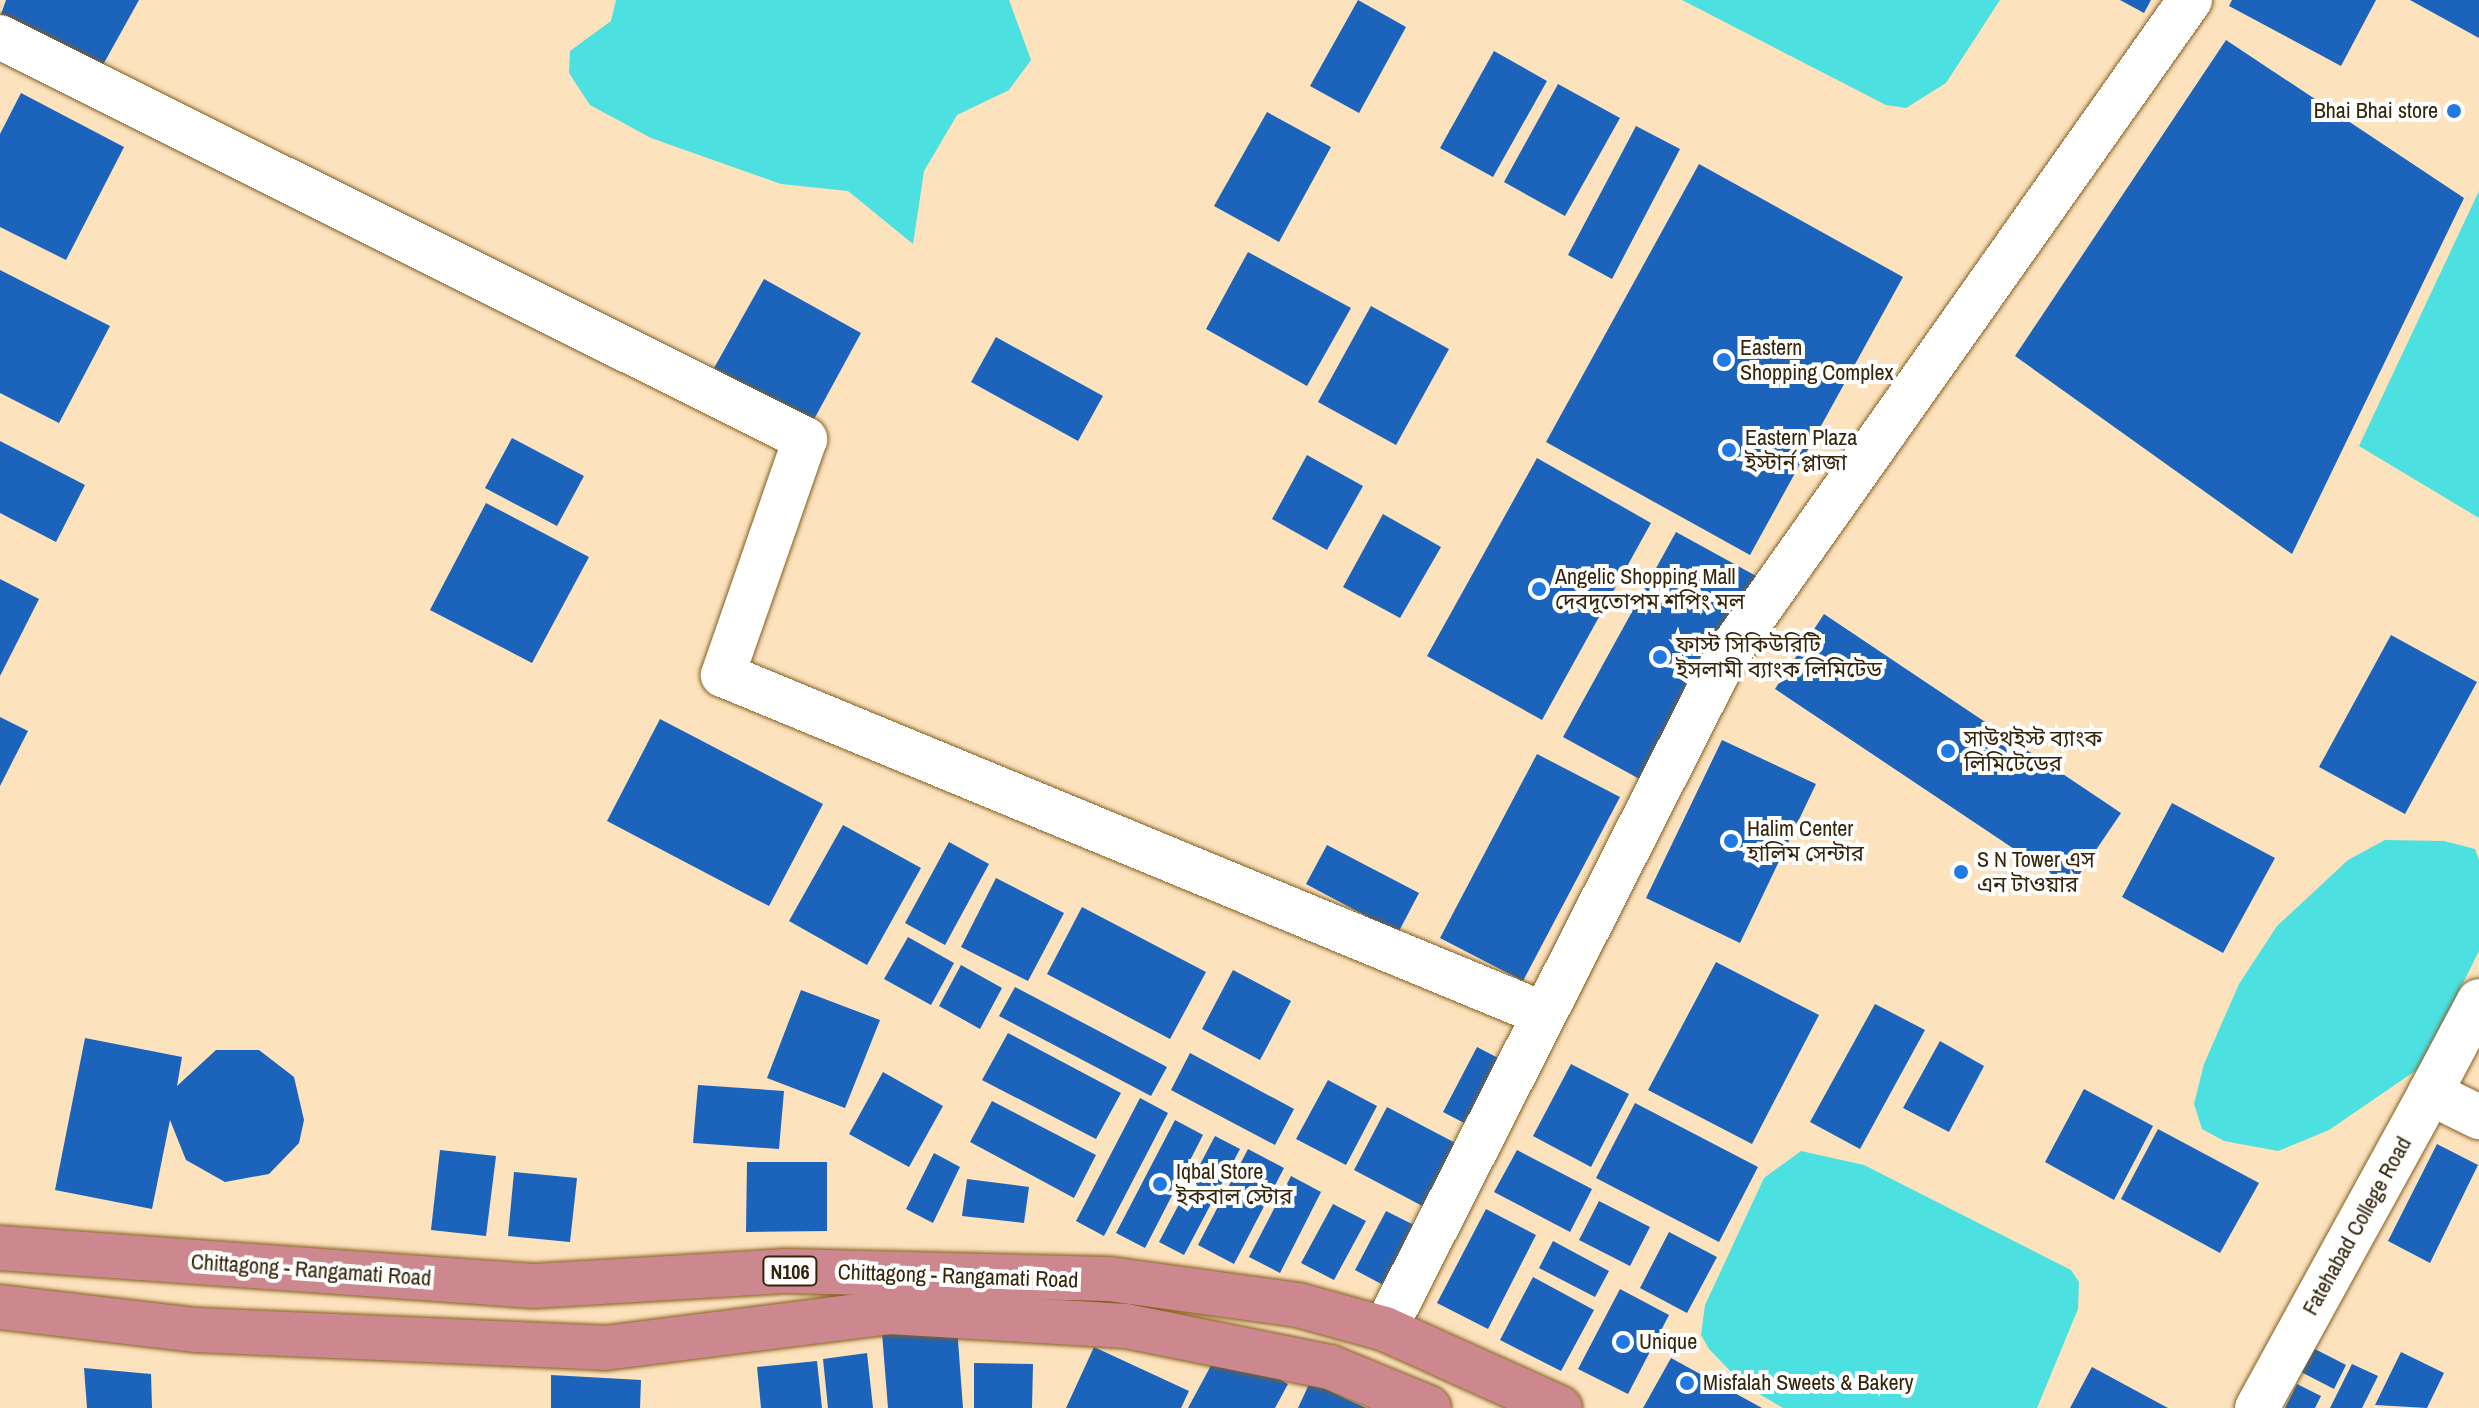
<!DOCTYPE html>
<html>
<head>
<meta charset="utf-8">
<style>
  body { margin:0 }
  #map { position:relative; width:2479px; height:1408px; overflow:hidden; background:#fce2bd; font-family:"Archivo Narrow","Noto Sans Bengali",sans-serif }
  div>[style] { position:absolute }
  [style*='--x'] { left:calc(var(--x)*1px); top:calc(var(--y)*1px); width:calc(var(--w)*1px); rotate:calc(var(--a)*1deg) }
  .water>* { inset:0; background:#4ce0e1 }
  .building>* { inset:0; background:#1c64bb }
  .roads { filter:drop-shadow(0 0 2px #845e1f) drop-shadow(0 0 2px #845e1f) }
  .minor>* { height:44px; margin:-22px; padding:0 22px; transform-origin:22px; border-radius:22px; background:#fff }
  .trunk>* { height:44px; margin:-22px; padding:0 22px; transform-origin:22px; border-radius:22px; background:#cc888e }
  .dots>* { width:22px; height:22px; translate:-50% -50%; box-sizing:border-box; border:4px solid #fff; border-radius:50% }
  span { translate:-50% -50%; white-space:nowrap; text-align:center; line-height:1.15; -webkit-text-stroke:8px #fff; paint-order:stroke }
  .shield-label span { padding:2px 6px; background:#fff; border:2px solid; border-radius:6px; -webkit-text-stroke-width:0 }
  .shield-label { font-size:20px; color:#34240a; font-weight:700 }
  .poi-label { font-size:22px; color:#34240a }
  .right { translate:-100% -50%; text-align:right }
  .left { translate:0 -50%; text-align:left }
  .street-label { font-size:22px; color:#34240a }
</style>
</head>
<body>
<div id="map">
  <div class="water">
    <div style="clip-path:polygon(616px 0,1009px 0,1031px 60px,1009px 90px,957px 115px,924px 171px,913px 244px,848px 191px,781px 184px,651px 138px,590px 105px,569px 73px,570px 51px,611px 21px)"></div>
    <div style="clip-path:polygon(1682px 0,2000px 0,1946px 83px,1906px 108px,1886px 105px)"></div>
    <div style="clip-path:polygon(2479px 191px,2479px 518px,2359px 446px)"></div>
    <div style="clip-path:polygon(2385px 840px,2444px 841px,2475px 849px,2479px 860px,2479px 951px,2421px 1067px,2329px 1130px,2278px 1151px,2224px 1141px,2202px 1129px,2194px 1104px,2204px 1064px,2239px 984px,2277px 926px,2348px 860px)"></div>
    <div style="clip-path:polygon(1801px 1151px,1864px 1165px,2071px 1270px,2079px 1282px,2078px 1309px,2037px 1408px,1783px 1408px,1744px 1385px,1709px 1349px,1701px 1335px,1705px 1305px,1719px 1275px,1764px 1178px)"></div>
  </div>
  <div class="building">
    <div style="clip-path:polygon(6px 0,139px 0,99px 72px,0 17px)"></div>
    <div style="clip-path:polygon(1358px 0,1406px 27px,1359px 113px,1310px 86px)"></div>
    <div style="clip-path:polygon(2120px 0,2151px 0,2144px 13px)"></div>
    <div style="clip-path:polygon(2232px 0,2376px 0,2341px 66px,2229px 6px)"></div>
    <div style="clip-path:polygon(2410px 0,2479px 0,2479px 38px)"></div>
    <div style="clip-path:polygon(2226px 40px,2464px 198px,2292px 554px,2015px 356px)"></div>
    <div style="clip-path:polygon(1494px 51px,1547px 81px,1493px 177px,1440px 148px)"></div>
    <div style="clip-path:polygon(1558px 84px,1620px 118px,1565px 216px,1504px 182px)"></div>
    <div style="clip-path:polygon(21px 93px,124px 147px,66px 260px,0 227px,0 134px)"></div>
    <div style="clip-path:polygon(1267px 112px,1331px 147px,1279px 242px,1214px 206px)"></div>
    <div style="clip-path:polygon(1636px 126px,1680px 149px,1612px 279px,1568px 255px)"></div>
    <div style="clip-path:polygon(1699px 164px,1903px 277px,1750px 555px,1546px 442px)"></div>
    <div style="clip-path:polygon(1248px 252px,1351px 308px,1307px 386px,1206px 329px)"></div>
    <div style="clip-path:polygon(0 270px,110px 326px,59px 423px,0 393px)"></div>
    <div style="clip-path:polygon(764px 279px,861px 333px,812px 423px,714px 368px)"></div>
    <div style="clip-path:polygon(1371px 306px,1449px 349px,1396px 445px,1318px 402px)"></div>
    <div style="clip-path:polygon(996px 337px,1103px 396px,1078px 441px,971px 382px)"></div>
    <div style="clip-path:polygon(512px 438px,584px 476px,557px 526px,485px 488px)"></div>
    <div style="clip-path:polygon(0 441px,85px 485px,56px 542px,0 513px)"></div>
    <div style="clip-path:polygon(1307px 455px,1363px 486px,1327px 550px,1272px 519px)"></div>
    <div style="clip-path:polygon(1537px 458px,1651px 523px,1542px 720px,1427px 656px)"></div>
    <div style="clip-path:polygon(486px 503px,589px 557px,532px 663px,430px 610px)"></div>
    <div style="clip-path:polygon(1383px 514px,1441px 547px,1400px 618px,1343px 587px)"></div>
    <div style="clip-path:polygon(1676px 532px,1758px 577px,1645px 782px,1563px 737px)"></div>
    <div style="clip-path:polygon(0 579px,39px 599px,0 676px)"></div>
    <div style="clip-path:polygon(1824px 614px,2121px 813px,2071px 887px,1775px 689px)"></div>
    <div style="clip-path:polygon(2391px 635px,2477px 682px,2405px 814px,2319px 767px)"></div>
    <div style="clip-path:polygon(0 717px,28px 731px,0 786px)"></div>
    <div style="clip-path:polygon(660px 719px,823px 804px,769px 906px,607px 821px)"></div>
    <div style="clip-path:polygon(1722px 740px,1816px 784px,1740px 943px,1646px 898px)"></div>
    <div style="clip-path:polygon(1537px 754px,1620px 797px,1523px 981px,1440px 938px)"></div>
    <div style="clip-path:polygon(2172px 803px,2275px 858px,2223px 953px,2122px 897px)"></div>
    <div style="clip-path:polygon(843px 825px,921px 868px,867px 965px,789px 921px)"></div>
    <div style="clip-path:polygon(949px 842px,989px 864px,945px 945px,905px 923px)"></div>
    <div style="clip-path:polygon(1327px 845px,1419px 893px,1398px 933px,1306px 884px)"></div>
    <div style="clip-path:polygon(996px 878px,1064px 913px,1028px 981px,961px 947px)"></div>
    <div style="clip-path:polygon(1082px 907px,1206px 972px,1170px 1039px,1047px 974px)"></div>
    <div style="clip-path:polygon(908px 937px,954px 963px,931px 1005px,884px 979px)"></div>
    <div style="clip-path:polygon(1716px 962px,1819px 1015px,1752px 1144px,1648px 1090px)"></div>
    <div style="clip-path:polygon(961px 965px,1002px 988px,980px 1029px,939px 1006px)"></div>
    <div style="clip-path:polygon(1233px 970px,1291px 1001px,1260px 1060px,1202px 1029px)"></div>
    <div style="clip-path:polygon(1015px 987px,1167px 1067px,1151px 1096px,999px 1016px)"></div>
    <div style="clip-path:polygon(801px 990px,880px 1020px,845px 1108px,767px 1078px)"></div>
    <div style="clip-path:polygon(1875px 1004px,1925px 1030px,1860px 1149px,1810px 1122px)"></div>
    <div style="clip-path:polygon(1008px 1033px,1121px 1093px,1096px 1139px,982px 1080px)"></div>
    <div style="clip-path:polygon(85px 1038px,182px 1057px,177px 1086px,216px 1050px,259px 1050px,294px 1077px,304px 1120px,299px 1143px,269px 1174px,225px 1182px,186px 1160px,170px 1120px,152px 1209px,55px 1190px)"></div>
    <div style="clip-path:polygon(1940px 1041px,1984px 1066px,1949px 1132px,1903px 1108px)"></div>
    <div style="clip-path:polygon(1477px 1047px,1502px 1060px,1468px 1125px,1443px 1112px)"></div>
    <div style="clip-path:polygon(1190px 1053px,1294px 1109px,1275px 1145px,1171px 1090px)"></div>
    <div style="clip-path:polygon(1571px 1064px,1629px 1094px,1591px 1167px,1533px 1136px)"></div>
    <div style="clip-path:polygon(883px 1072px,943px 1106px,909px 1167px,849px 1134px)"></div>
    <div style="clip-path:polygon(1328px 1080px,1377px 1106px,1346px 1165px,1296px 1139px)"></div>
    <div style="clip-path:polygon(698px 1085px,784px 1091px,779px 1149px,693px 1143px)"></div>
    <div style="clip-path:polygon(2084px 1089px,2153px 1126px,2114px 1200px,2045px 1162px)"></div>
    <div style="clip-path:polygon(1140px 1098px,1168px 1113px,1104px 1236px,1076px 1221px)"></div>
    <div style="clip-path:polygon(992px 1101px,1096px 1155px,1074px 1198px,970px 1142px)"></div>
    <div style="clip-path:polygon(1635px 1103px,1758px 1167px,1719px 1242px,1596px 1178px)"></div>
    <div style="clip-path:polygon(1387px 1107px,1463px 1147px,1430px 1210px,1354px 1170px)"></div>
    <div style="clip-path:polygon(1175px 1120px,1203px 1135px,1145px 1248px,1116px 1233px)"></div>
    <div style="clip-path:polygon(2158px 1129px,2259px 1183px,2220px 1253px,2121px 1199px)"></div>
    <div style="clip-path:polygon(1215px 1136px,1240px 1149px,1184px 1255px,1159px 1242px)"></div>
    <div style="clip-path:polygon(2437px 1144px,2478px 1165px,2430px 1263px,2388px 1241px)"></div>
    <div style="clip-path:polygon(1248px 1149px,1284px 1168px,1234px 1264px,1198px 1245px)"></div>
    <div style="clip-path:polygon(440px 1150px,496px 1156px,486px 1236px,431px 1230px)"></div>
    <div style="clip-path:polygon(1517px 1150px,1592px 1189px,1570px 1232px,1494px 1192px)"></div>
    <div style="clip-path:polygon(934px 1153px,960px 1167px,933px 1223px,906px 1209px)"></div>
    <div style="clip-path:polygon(747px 1162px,827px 1162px,827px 1231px,746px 1232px)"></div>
    <div style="clip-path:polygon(514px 1172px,577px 1178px,570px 1242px,508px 1236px)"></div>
    <div style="clip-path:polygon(1291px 1176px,1321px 1192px,1280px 1273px,1249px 1257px)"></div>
    <div style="clip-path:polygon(967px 1179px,1029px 1187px,1024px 1223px,962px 1216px)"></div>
    <div style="clip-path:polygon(1599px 1201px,1650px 1227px,1630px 1266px,1579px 1240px)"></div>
    <div style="clip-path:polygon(1333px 1204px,1366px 1221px,1334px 1280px,1301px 1263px)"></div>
    <div style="clip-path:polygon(1486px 1209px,1536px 1235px,1488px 1329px,1437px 1303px)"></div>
    <div style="clip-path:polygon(1386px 1211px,1418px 1227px,1387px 1287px,1355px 1270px)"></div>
    <div style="clip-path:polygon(1669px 1232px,1717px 1257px,1687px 1313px,1640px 1288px)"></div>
    <div style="clip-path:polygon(1553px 1241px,1609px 1271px,1595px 1297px,1539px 1268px)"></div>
    <div style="clip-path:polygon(1533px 1277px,1594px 1310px,1561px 1371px,1500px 1340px)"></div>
    <div style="clip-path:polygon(1620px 1289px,1669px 1315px,1628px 1394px,1578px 1369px)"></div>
    <div style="clip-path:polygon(957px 1327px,963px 1408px,888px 1408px,882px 1333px)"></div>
    <div style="clip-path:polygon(1094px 1347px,1189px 1391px,1181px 1408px,1066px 1408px)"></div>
    <div style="clip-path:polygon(1221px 1347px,1288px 1384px,1275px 1408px,1188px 1408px)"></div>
    <div style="clip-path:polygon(2313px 1348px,2346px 1365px,2334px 1389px,2301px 1372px)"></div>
    <div style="clip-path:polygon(2401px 1352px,2444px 1373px,2427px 1408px,2375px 1405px)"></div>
    <div style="clip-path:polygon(867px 1353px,873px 1408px,828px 1408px,823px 1359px)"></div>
    <div style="clip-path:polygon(1671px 1358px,1762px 1408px,1643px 1408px)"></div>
    <div style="clip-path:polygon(817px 1361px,822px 1408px,761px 1408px,757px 1367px)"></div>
    <div style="clip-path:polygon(974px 1363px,1033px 1364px,1032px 1408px,974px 1408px)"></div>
    <div style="clip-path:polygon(2352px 1364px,2378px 1376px,2362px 1408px,2330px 1408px)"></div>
    <div style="clip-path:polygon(2092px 1367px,2168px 1408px,2070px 1408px)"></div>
    <div style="clip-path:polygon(84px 1368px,151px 1374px,152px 1408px,87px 1408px)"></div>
    <div style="clip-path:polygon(551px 1375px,641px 1380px,640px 1408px,551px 1408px)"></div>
    <div style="clip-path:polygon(1310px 1382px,1366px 1408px,1298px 1408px)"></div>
    <div style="clip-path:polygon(2297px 1384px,2321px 1396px,2315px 1408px,2285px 1408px)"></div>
  </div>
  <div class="roads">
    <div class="minor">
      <div style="--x:0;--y:37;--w:900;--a:26.54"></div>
      <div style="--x:805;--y:439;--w:250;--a:109.2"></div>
      <div style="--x:723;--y:675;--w:888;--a:22.44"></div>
      <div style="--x:2430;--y:1093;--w:104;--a:-62"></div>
      <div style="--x:1385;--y:1329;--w:752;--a:-63.13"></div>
      <div style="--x:1725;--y:658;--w:806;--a:-54.75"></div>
      <div style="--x:2257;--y:1408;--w:359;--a:-61.2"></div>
      <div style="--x:2430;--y:1093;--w:55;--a:26.1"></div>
    </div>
    <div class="trunk">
      <div style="--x:0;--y:1248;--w:535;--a:4.07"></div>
      <div style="--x:534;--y:1286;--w:251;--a:-3.4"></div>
      <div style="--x:785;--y:1271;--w:324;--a:1.4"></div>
      <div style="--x:1109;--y:1279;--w:191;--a:7.8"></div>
      <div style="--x:1298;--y:1305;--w:90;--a:15.4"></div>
      <div style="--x:1385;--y:1329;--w:192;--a:24.3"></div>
      <div style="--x:0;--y:1307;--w:197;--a:6.7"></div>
      <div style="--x:196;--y:1330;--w:409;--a:2.5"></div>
      <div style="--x:605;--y:1348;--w:286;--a:-7.2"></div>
      <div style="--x:889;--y:1312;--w:237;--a:3.4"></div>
      <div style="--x:1126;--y:1326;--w:208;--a:11.4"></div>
      <div style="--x:1330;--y:1367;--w:107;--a:22.5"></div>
    </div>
  </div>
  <div class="dots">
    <div style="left:2454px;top:111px;background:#217ae4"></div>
    <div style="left:1724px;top:360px;background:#217ae4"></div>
    <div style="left:1729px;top:450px;background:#217ae4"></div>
    <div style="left:1539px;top:589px;background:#217ae4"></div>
    <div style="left:1660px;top:657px;background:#217ae4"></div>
    <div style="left:1948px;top:751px;background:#217ae4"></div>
    <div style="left:1731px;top:841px;background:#217ae4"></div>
    <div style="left:1961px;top:872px;background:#217ae4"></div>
    <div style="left:1160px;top:1184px;background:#217ae4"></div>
    <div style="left:1623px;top:1342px;background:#217ae4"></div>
    <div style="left:1687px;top:1383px;background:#217ae4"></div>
  </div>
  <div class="shield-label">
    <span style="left:790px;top:1271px">N106</span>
  </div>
  <div class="poi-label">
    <span class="right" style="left:2438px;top:111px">Bhai Bhai store</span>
    <span class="left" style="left:1740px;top:360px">Eastern<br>Shopping Complex</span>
    <span class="left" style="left:1745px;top:450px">Eastern Plaza<br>ইস্টার্ন প্লাজা</span>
    <span class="left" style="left:1555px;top:589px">Angelic Shopping Mall<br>দেবদূতোপম শপিং মল</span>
    <span class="left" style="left:1676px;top:657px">ফাস্ট সিকিউরিটি<br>ইসলামী ব্যাংক লিমিটেড</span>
    <span class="left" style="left:1964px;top:751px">সাউথইস্ট ব্যাংক<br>লিমিটেডের</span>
    <span class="left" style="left:1747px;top:841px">Halim Center<br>হালিম সেন্টার</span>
    <span class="left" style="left:1977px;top:872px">S N Tower এস<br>এন টাওয়ার</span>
    <span class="left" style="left:1176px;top:1184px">Iqbal Store<br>ইকবাল স্টোর</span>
    <span class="left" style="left:1639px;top:1342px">Unique</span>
    <span class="left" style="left:1703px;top:1383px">Misfalah Sweets &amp; Bakery</span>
  </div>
  <div class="street-label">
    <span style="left:2357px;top:1226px;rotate:-61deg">Fatehabad College Road</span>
    <span style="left:311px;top:1270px;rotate:4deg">Chittagong - Rangamati Road</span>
    <span style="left:958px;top:1276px;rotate:2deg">Chittagong - Rangamati Road</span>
  </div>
</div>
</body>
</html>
